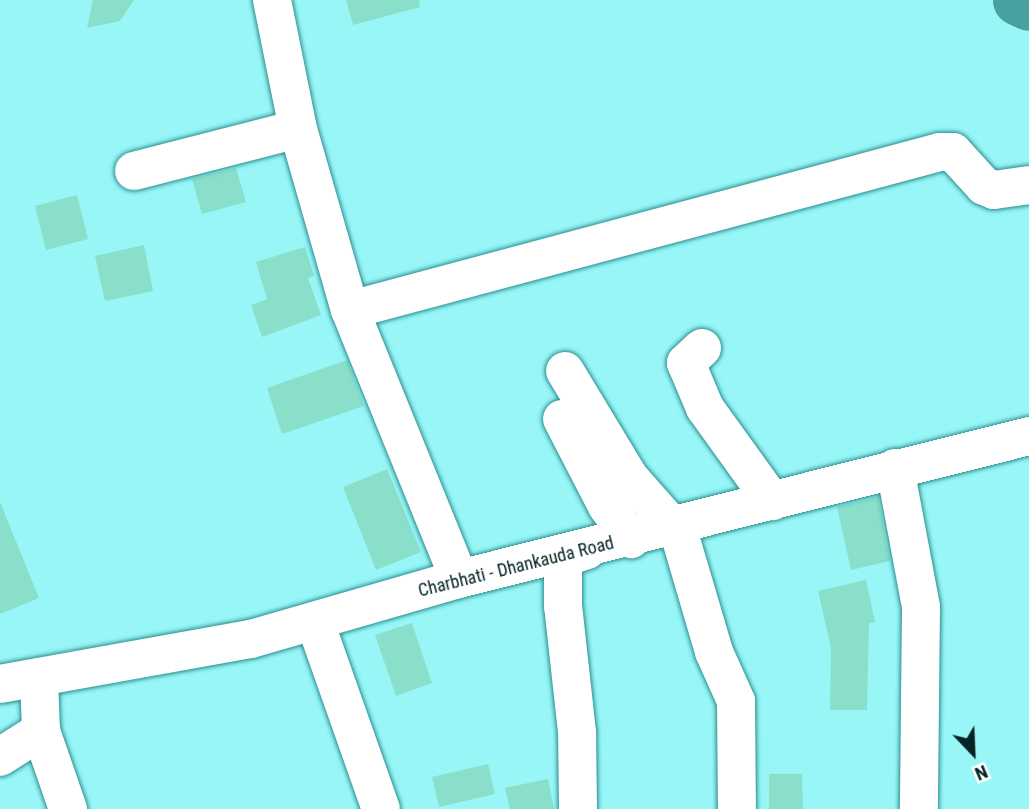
<!DOCTYPE html>
<html>
<head>
<meta charset="utf-8">
<style>
  body { margin:0 }
  #map { position:relative; width:1029px; height:809px; overflow:hidden; background:#98f6f7; font-family:"Roboto Condensed",sans-serif }
  div>[style] { position:absolute }
  [style*='--x'] { left:calc(var(--x)*1px); top:calc(var(--y)*1px); width:calc(var(--w)*1px); rotate:calc(var(--a)*1deg) }
  .river>* { height:51px; margin:-25.5px; padding:0 25.5px; transform-origin:25.5px; border-radius:25.5px; background:#49a0a1 }
  .building>* { inset:0; background:#89dfca }
  .roads { filter:drop-shadow(0 0 2px #298e8f) drop-shadow(0 0 2px #298e8f) }
  .minor>* { height:38px; margin:-19px; padding:0 19px; transform-origin:19px; border-radius:19px; background:#fff }
  span { translate:-50% -50%; white-space:nowrap; text-align:center; line-height:1.15; -webkit-text-stroke:5px #fff; paint-order:stroke }
  .street-label { font-size:18px; color:#052324 }
  .north { position:absolute; left:938px; top:718px; width:70px; height:70px; -webkit-text-stroke:5px #fff; paint-order:stroke; rotate:157deg; font-size:19px; font-weight:700; line-height:28px; text-align:center; color:#052324 }
  .north::after { content:''; display:block; margin:auto; width:24px; height:32px; background:#052324; clip-path:polygon(50% 0,100% 100%,50% 72%,0 100%) }
</style>
</head>
<body>
<div id="map">
  <div class="river">
    <div style="--x:1018;--y:0;--w:12;--a:24"></div>
  </div>
  <div class="building">
    <div style="clip-path:polygon(93px 0,134px 0,120px 21px,87px 28px)"></div>
    <div style="clip-path:polygon(346px 0,419px 0,420px 7px,353px 25px)"></div>
    <div style="clip-path:polygon(236px 168px,246px 202px,202px 214px,192px 179px)"></div>
    <div style="clip-path:polygon(77px 195px,88px 239px,46px 250px,35px 206px)"></div>
    <div style="clip-path:polygon(144px 245px,153px 291px,105px 301px,95px 256px)"></div>
    <div style="clip-path:polygon(305px 247px,314px 276px,308px 278px,321px 315px,262px 337px,251px 305px,267px 299px,256px 262px)"></div>
    <div style="clip-path:polygon(347px 360px,364px 406px,282px 434px,267px 388px)"></div>
    <div style="clip-path:polygon(387px 469px,421px 552px,376px 570px,343px 487px)"></div>
    <div style="clip-path:polygon(878px 497px,890px 561px,851px 570px,837px 507px)"></div>
    <div style="clip-path:polygon(0 502px,39px 598px,0 614px)"></div>
    <div style="clip-path:polygon(866px 580px,875px 622px,869px 623px,867px 710px,830px 710px,831px 648px,818px 591px)"></div>
    <div style="clip-path:polygon(412px 623px,432px 683px,396px 696px,375px 635px)"></div>
    <div style="clip-path:polygon(488px 764px,495px 794px,439px 807px,432px 777px)"></div>
    <div style="clip-path:polygon(769px 774px,802px 774px,803px 809px,769px 809px)"></div>
    <div style="clip-path:polygon(548px 779px,554px 809px,510px 809px,505px 788px)"></div>
  </div>
  <div class="roads">
    <div class="minor">
      <div style="--x:272;--y:0;--w:132;--a:78.6"></div>
      <div style="--x:298;--y:129;--w:188;--a:74"></div>
      <div style="--x:350;--y:310;--w:290;--a:67.9"></div>
      <div style="--x:134;--y:171;--w:169;--a:-14.4"></div>
      <div style="--x:350;--y:310;--w:611;--a:-14.99"></div>
      <div style="--x:940;--y:152;--w:13;--a:0"></div>
      <div style="--x:953;--y:152;--w:46;--a:47.6"></div>
      <div style="--x:984;--y:186;--w:11;--a:22"></div>
      <div style="--x:994;--y:190;--w:35;--a:-8"></div>
      <div style="--x:702;--y:348;--w:22;--a:137"></div>
      <div style="--x:686;--y:363;--w:49;--a:67.1"></div>
      <div style="--x:705;--y:408;--w:115;--a:54.2"></div>
      <div style="--x:565;--y:371;--w:124;--a:58.9"></div>
      <div style="--x:629;--y:477;--w:67;--a:48.7"></div>
      <div style="--x:562;--y:419;--w:98;--a:62.7"></div>
      <div style="--x:607;--y:506;--w:41;--a:54"></div>
      <div style="--x:895;--y:468;--w:141;--a:79.4"></div>
      <div style="--x:921;--y:607;--w:202;--a:90.6"></div>
      <div style="--x:677;--y:526;--w:131;--a:73.6"></div>
      <div style="--x:714;--y:652;--w:54;--a:65.8"></div>
      <div style="--x:736;--y:701;--w:108;--a:89.5"></div>
      <div style="--x:315;--y:622;--w:198;--a:70.6"></div>
      <div style="--x:39;--y:677;--w:54;--a:87.9"></div>
      <div style="--x:41;--y:731;--w:83;--a:70.9"></div>
      <div style="--x:0;--y:684;--w:255;--a:-10.2"></div>
      <div style="--x:251;--y:639;--w:216;--a:-16.1"></div>
      <div style="--x:459;--y:579;--w:588;--a:-14.08"></div>
      <div style="--x:0;--y:757;--w:49;--a:-32.4"></div>
      <div style="--x:578;--y:809;--w:77;--a:-90.7"></div>
      <div style="--x:577;--y:732;--w:127;--a:-96.3"></div>
      <div style="--x:563;--y:606;--w:48;--a:-90"></div>
      <div style="--x:563;--y:558;--w:25;--a:-18"></div>
    </div>
  </div>
  <div class="street-label">
    <span style="left:516px;top:567px;rotate:-14deg">Charbhati - Dhankauda Road</span>
  </div>
  <div class="north">N</div>
</div>
</body>
</html>
